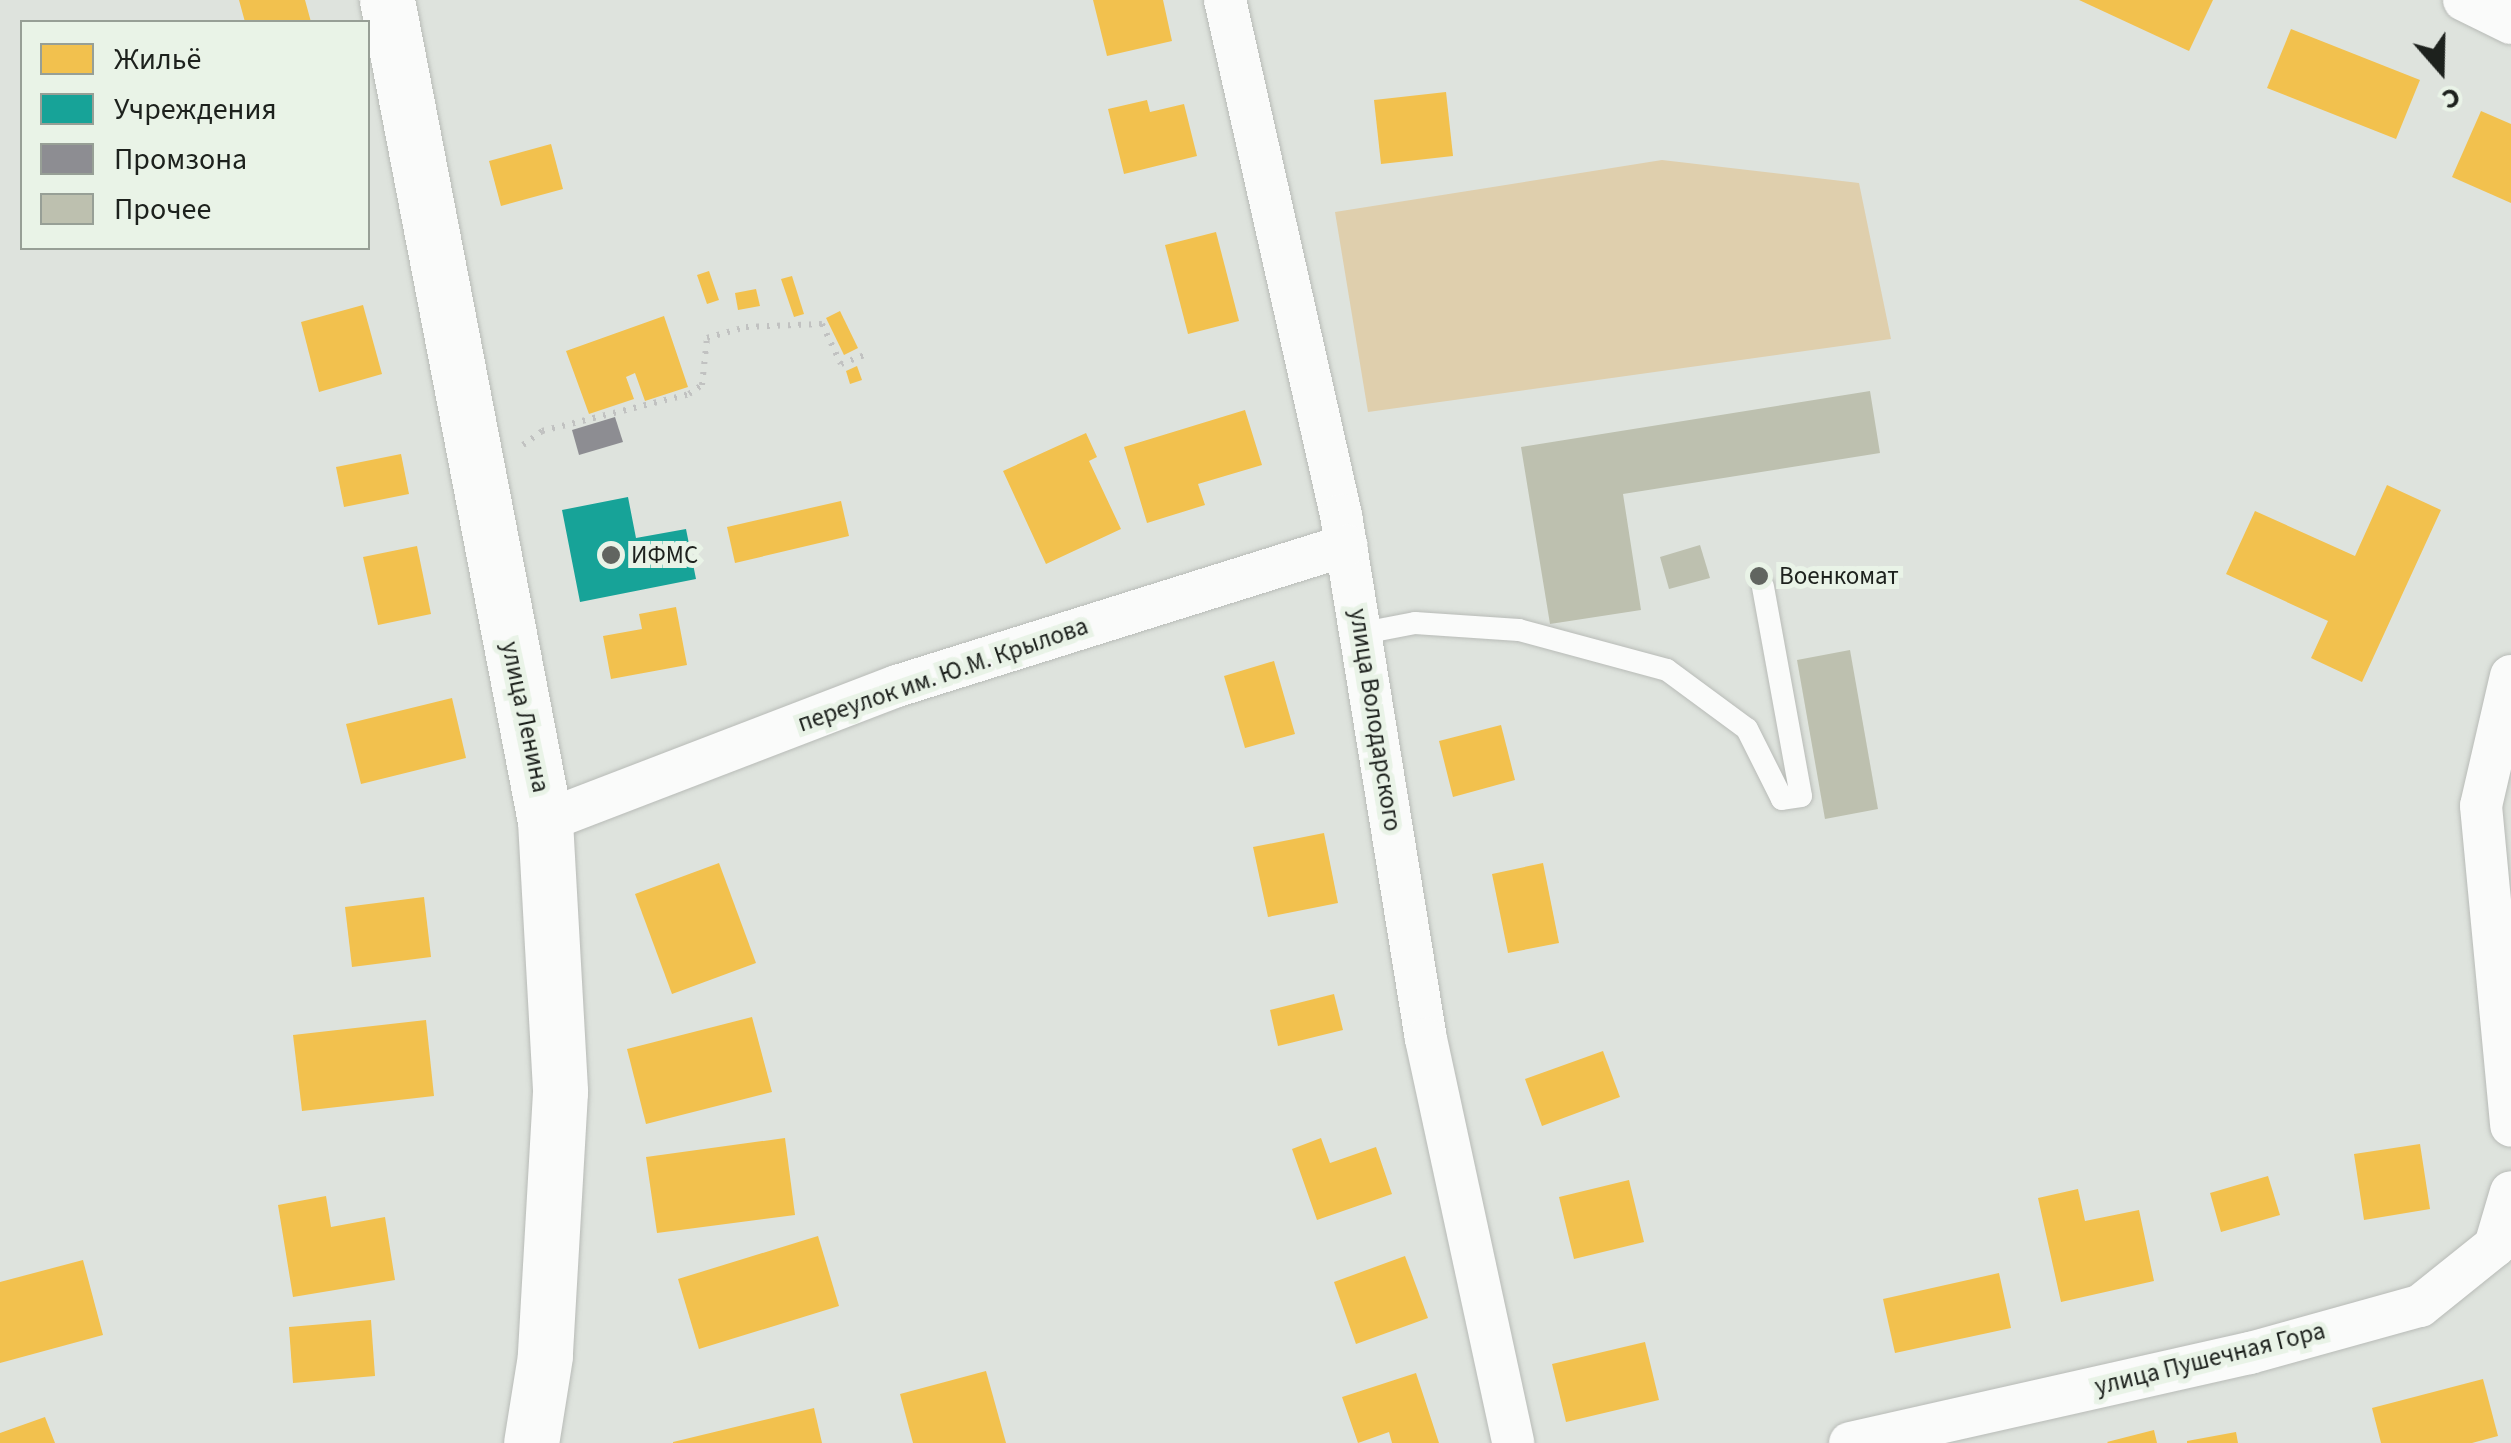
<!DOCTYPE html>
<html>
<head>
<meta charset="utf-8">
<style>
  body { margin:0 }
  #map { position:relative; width:2511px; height:1443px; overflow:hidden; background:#dee3dd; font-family:"Source Sans 3",sans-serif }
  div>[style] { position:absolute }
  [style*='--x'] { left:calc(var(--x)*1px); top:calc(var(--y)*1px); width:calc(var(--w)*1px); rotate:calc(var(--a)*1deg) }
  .green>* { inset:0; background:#dfcfad }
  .homes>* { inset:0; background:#f2c14e }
  .public>* { inset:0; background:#17a398 }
  .industry>* { inset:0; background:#8d8d92 }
  .building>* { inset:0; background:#bdc0af }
  .path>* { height:6px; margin-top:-3px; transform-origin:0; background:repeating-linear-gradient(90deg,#c1c2c1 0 2.5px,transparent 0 10.5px) }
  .roads { filter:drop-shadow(0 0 2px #b8bbb7) drop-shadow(0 0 2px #b8bbb7) }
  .lane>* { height:22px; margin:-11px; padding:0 11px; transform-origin:11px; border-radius:11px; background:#fafbfa }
  .street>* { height:42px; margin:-21px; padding:0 21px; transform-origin:21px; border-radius:21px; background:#fafbfa }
  .secondary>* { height:55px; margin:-27.5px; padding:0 27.5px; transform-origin:27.5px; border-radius:27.5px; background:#fafbfa }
  .dots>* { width:28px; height:28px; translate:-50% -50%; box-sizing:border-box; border:5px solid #e9f3e7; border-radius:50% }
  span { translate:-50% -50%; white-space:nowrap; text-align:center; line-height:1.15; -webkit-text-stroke:10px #e9f3e7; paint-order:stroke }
  .poi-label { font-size:25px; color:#1d211d }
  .left { translate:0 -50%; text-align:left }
  .street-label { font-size:25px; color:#1d211d }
  .legend { position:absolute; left:20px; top:20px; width:350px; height:230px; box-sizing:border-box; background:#e9f3e7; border:2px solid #979f96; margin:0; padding:12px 18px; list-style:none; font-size:30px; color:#1d211d }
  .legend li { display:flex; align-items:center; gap:20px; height:50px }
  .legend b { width:50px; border:2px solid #979f96 }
  .north { position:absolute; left:2391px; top:20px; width:100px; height:100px; -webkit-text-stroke:8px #e9f3e7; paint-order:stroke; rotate:160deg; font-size:28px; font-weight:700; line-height:40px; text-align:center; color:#1d211d }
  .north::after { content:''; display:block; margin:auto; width:35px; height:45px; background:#1d211d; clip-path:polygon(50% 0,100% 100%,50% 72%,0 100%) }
</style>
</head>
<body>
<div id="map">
  <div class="green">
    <div style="clip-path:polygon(1662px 160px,1859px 183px,1891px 339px,1368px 412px,1335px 212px)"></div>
  </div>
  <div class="homes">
    <div style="clip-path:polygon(239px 0,305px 0,311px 22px,245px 22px)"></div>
    <div style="clip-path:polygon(1093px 0,1163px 0,1172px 41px,1107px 56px)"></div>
    <div style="clip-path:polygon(2079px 0,2213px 0,2189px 51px)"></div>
    <div style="clip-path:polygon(2291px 29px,2420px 80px,2396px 139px,2267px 88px)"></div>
    <div style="clip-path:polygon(1446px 92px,1453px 156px,1381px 164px,1374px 100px)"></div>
    <div style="clip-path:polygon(1147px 100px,1150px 112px,1184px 104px,1197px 156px,1124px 174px,1108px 109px)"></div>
    <div style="clip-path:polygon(2481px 111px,2511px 124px,2511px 203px,2452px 177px)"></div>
    <div style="clip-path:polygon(551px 144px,563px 189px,501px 206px,489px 161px)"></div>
    <div style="clip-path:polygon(1216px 232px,1239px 321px,1188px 334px,1165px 245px)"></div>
    <div style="clip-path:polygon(709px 271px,719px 300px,707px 304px,697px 275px)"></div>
    <div style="clip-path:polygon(792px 276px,804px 314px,794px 317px,781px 279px)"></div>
    <div style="clip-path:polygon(756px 289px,760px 306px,738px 310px,735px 293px)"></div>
    <div style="clip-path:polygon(363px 305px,382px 374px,319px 392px,301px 322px)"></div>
    <div style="clip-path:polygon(840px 311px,858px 348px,844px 355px,826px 318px)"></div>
    <div style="clip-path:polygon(664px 316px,688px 387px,645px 401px,635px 373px,626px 377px,634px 399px,589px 414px,566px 351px)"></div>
    <div style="clip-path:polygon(857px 366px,862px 380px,850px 384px,846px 371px)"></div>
    <div style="clip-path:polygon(1245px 410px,1262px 465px,1198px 484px,1205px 505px,1147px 523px,1124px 447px)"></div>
    <div style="clip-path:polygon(1086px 433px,1097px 457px,1089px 461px,1121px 529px,1046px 564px,1003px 471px)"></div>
    <div style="clip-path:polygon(401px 454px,409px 494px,344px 507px,336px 467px)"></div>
    <div style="clip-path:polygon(2387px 485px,2441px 510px,2362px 682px,2311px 658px,2328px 621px,2226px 574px,2255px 511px,2355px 556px)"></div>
    <div style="clip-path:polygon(841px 501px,849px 536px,735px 563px,727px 527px)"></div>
    <div style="clip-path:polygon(417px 546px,431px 614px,378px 625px,363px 557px)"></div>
    <div style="clip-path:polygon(676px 607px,687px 665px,611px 679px,603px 636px,642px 629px,639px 614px)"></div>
    <div style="clip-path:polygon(1274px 661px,1295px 734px,1245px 748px,1224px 676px)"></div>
    <div style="clip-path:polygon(452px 698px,466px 758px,361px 784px,346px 724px)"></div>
    <div style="clip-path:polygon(1501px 725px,1515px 780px,1453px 797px,1439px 741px)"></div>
    <div style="clip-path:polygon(1324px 833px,1338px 903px,1268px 917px,1253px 847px)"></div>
    <div style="clip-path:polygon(719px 863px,756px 963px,672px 994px,635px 894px)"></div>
    <div style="clip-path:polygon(1543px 863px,1559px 943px,1508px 953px,1492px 874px)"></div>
    <div style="clip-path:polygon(424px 897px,431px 957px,352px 967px,345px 907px)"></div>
    <div style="clip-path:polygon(1334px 994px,1343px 1030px,1278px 1046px,1270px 1010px)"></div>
    <div style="clip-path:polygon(752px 1017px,772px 1092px,646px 1124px,627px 1049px)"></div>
    <div style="clip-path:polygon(426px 1020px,434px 1096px,302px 1111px,293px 1035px)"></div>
    <div style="clip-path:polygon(1603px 1051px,1620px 1097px,1542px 1126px,1525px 1079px)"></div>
    <div style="clip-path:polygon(785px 1138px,795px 1215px,657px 1233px,646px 1157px)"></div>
    <div style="clip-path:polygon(1321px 1138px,1330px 1163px,1376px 1147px,1392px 1194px,1317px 1220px,1292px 1149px)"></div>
    <div style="clip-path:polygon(2420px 1144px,2430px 1209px,2364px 1220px,2354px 1154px)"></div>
    <div style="clip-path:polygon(2268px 1176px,2280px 1215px,2221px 1232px,2210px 1193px)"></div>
    <div style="clip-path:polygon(1629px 1180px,1644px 1242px,1574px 1259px,1559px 1197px)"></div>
    <div style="clip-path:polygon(2078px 1189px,2085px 1221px,2139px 1210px,2154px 1281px,2061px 1302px,2038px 1198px)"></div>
    <div style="clip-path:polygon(326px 1196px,331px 1227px,385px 1217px,395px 1280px,293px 1297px,278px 1205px)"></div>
    <div style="clip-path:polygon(818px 1236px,839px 1306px,699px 1349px,678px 1279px)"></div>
    <div style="clip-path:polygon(1405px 1256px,1428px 1318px,1356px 1344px,1334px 1282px)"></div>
    <div style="clip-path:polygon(83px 1260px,103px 1335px,0 1363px,0 1282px)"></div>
    <div style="clip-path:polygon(1999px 1273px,2011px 1328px,1895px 1353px,1883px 1299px)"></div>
    <div style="clip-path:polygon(371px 1320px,375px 1376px,293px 1383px,289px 1327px)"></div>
    <div style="clip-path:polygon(1645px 1342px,1659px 1400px,1566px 1422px,1552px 1364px)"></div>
    <div style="clip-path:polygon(986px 1371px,1006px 1443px,913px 1443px,900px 1394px)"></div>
    <div style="clip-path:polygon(1416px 1373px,1439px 1443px,1392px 1443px,1389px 1432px,1358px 1443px,1342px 1397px)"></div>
    <div style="clip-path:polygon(2483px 1379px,2498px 1436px,2472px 1443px,2381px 1443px,2372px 1408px)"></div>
    <div style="clip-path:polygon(814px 1408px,822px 1443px,673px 1443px,673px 1442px)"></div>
    <div style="clip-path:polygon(45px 1417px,55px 1443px,0 1443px,0 1433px)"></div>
    <div style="clip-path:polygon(2154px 1430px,2157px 1443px,2108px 1443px,2107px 1442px)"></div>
    <div style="clip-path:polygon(2236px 1432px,2238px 1443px,2187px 1443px,2187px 1441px)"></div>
  </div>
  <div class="public">
    <div style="clip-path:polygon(628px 497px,636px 538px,686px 529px,696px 579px,580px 602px,562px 510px)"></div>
  </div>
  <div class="industry">
    <div style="clip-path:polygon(615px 417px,623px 442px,579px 455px,572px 430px)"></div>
  </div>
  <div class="building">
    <div style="clip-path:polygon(1870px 391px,1880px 453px,1623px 494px,1641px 610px,1550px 624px,1521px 447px)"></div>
    <div style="clip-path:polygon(1700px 545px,1710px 578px,1669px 589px,1660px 557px)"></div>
    <div style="clip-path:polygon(1850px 650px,1878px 809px,1825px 819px,1797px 660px)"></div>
  </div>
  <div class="path">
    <div style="--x:523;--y:445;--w:24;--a:-36"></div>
    <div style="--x:542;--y:431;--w:152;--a:-14.1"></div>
    <div style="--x:689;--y:394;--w:16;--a:-35"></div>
    <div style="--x:702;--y:385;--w:47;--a:-83.9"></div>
    <div style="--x:707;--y:338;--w:41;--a:-15.8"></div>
    <div style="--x:746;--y:327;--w:76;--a:-2.3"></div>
    <div style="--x:822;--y:324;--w:44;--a:64.6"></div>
    <div style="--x:841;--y:364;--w:26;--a:-21"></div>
  </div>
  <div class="roads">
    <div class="lane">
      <div style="--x:1363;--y:633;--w:53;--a:-10.9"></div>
      <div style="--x:1415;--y:623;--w:104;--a:3.9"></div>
      <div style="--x:1519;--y:630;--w:153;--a:15.1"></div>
      <div style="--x:1667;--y:670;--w:99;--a:36.4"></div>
      <div style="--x:1747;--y:729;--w:78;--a:63.4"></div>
      <div style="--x:1782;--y:799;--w:19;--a:-9"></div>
      <div style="--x:1801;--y:796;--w:213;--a:-100.3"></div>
    </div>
    <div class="street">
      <div style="--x:1225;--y:0;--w:528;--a:77.31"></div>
      <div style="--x:1341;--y:515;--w:531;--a:80.79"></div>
      <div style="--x:1426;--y:1039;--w:413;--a:77.8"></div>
      <div style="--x:2464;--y:0;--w:52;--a:26.1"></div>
      <div style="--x:2511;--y:676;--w:133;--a:103"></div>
      <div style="--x:2481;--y:806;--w:321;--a:84.6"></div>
      <div style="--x:545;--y:821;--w:377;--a:-21"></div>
      <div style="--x:897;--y:686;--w:471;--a:-17.4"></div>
      <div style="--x:1850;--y:1443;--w:410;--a:-12.7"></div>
      <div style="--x:2250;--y:1353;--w:176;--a:-15.5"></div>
      <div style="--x:2420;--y:1306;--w:96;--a:-38.7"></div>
      <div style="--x:2495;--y:1246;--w:56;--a:-73.5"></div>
    </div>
    <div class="secondary">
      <div style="--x:387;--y:0;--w:836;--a:79.11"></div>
      <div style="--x:545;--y:821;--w:271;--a:86.8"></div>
      <div style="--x:560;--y:1092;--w:264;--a:93.3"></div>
      <div style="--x:545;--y:1356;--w:88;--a:99.1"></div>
    </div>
  </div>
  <div class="dots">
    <div style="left:611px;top:555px;background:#616560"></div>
    <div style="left:1759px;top:576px;background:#616560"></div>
  </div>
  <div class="poi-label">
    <span class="left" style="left:631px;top:555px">ИФМС</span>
    <span class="left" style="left:1779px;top:576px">Военкомат</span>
  </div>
  <div class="street-label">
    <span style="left:943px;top:675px;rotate:-19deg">переулок им. Ю.М. Крылова</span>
    <span style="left:525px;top:717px;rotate:78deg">улица Ленина</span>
    <span style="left:1375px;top:720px;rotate:81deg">улица Володарского</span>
    <span style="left:2210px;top:1359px;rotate:-14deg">улица Пушечная Гора</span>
  </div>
  <ul class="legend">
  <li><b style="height:28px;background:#f2c14e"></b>Жильё</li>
  <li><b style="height:28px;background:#17a398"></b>Учреждения</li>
  <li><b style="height:28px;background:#8d8d92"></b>Промзона</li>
  <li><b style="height:28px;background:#bdc0af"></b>Прочее</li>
  </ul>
  <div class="north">С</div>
</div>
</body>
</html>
